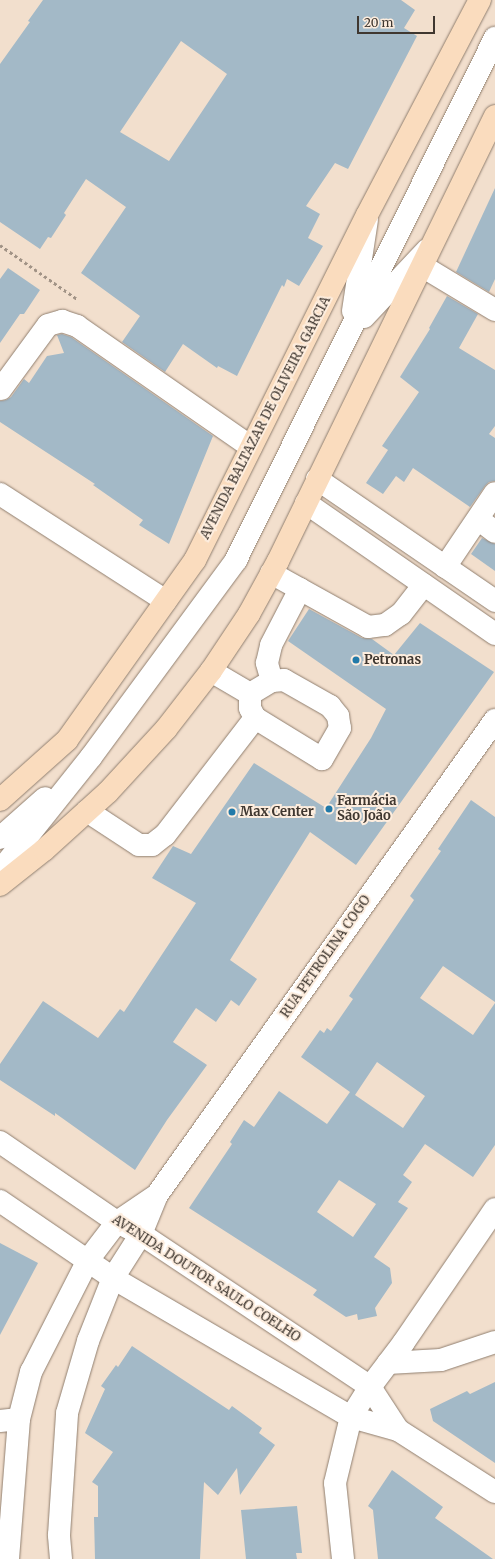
<!DOCTYPE html>
<html>
<head>
<meta charset="utf-8">
<style>
  body { margin:0 }
  #map { position:relative; width:495px; height:1559px; overflow:hidden; background:#f2dfcd; font-family:Merriweather,serif }
  div>[style] { position:absolute }
  [style*='--x'] { left:calc(var(--x)*1px); top:calc(var(--y)*1px); width:calc(var(--w)*1px); rotate:calc(var(--a)*1deg) }
  .building>* { inset:0; background:#a3b9c7 }
  .path>* { height:2.5px; margin-top:-1.25px; transform-origin:0; background:repeating-linear-gradient(90deg,#a19386 0 3px,transparent 0 6px) }
  .roads { filter:drop-shadow(0 0 1px #907f6f) drop-shadow(0 0 1px #907f6f) }
  .minor>* { height:22px; margin:-11px; padding:0 11px; transform-origin:11px; border-radius:11px; background:#fff }
  .major>* { height:22px; margin:-11px; padding:0 11px; transform-origin:11px; border-radius:11px; background:#fadcbe }
  .dots>* { width:11px; height:11px; translate:-50% -50%; box-sizing:border-box; border:2px solid #fdedde; border-radius:50% }
  span { translate:-50% -50%; white-space:nowrap; text-align:center; line-height:1.15; -webkit-text-stroke:4px #fdedde; paint-order:stroke }
  .street-label { font-size:13px; color:#3f3730 }
  .poi-label { font-size:13px; color:#3f3730; font-weight:700 }
  .left { translate:0 -50%; text-align:left }
  .scale { position:absolute; left:357px; top:16px; width:78px; height:18px; box-sizing:border-box; border:2px solid #3f3730; border-top:0; padding-left:5px; font-size:12px; line-height:14px; white-space:nowrap; color:#3f3730; -webkit-text-stroke:3px #fdedde; paint-order:stroke }
</style>
</head>
<body>
<div id="map">
  <div class="building">
    <div style="clip-path:polygon(evenodd,43px 0,401px 0,415px 10px,404px 28px,417px 36px,348px 169px,335px 163px,306px 206px,320px 214px,308px 238px,323px 246px,299px 286px,287px 279px,284px 287px,282px 285px,237px 376px,218px 366px,217px 368px,183px 344px,165px 372px,122px 342px,140px 316px,81px 273px,126px 207px,86px 179px,64px 213px,66px 215px,51px 238px,48px 237px,40px 249px,0 222px,0 64px,30px 22px,28px 21px,43px 0,181px 41px,227px 74px,169px 161px,120px 132px,181px 41px)"></div>
    <div style="clip-path:polygon(495px 188px,495px 279px,489px 292px,456px 272px)"></div>
    <div style="clip-path:polygon(8px 268px,40px 290px,24px 314px,20px 314px,0 343px,0 279px)"></div>
    <div style="clip-path:polygon(447px 296px,478px 314px,459px 348px,495px 370px,495px 426px,489px 434px,495px 438px,495px 481px,489px 482px,485px 486px,470px 507px,413px 468px,404px 482px,396px 476px,383px 494px,366px 483px,388px 450px,382px 446px,419px 392px,400px 377px,430px 329px,429px 328px)"></div>
    <div style="clip-path:polygon(62px 334px,71px 337px,213px 436px,169px 544px,139px 525px,143px 520px,93px 485px,95px 484px,0 422px,0 401px,6px 400px,11px 397px,24px 379px,29px 383px,47px 356px,64px 353px,57px 335px)"></div>
    <div style="clip-path:polygon(482px 538px,495px 544px,495px 571px,471px 554px)"></div>
    <div style="clip-path:polygon(309px 609px,362px 638px,372px 639px,394px 655px,420px 623px,494px 672px,356px 865px,310px 832px,230px 960px,257px 979px,239px 1006px,231px 1000px,216px 1022px,196px 1008px,173px 1042px,207px 1065px,167px 1120px,135px 1170px,55px 1113px,55px 1116px,0 1080px,0 1064px,43px 1001px,98px 1038px,120px 1009px,124px 1012px,196px 903px,152px 878px,173px 846px,191px 854px,254px 763px,326px 808px,371px 738px,386px 709px,288px 641px)"></div>
    <div style="clip-path:polygon(evenodd,471px 800px,495px 817px,495px 1002px,443px 966px,420px 998px,473px 1035px,495px 1003px,495px 1145px,473px 1177px,425px 1144px,403px 1175px,412px 1182px,398px 1202px,408px 1208px,374px 1257px,390px 1268px,392px 1283px,375px 1308px,377px 1316px,358px 1320px,357px 1314px,346px 1317px,313px 1295px,317px 1290px,189px 1208px,232px 1144px,230px 1142px,244px 1120px,254px 1127px,279px 1091px,327px 1124px,350px 1092px,301px 1057px,320px 1030px,324px 1033px,327px 1028px,331px 1031px,353px 999px,349px 996px,414px 900px,410px 896px,441px 851px,438px 849px,471px 800px,377px 1062px,425px 1096px,403px 1128px,355px 1095px,377px 1062px,471px 800px,339px 1180px,376px 1204px,353px 1237px,317px 1212px,339px 1180px)"></div>
    <div style="clip-path:polygon(0 1243px,38px 1263px,0 1335px)"></div>
    <div style="clip-path:polygon(132px 1346px,229px 1410px,232px 1406px,262px 1428px,259px 1433px,275px 1445px,240px 1495px,237px 1468px,218px 1495px,204px 1482px,200px 1559px,95px 1559px,94px 1517px,98px 1517px,98px 1486px,92px 1482px,113px 1452px,85px 1433px,105px 1389px,101px 1386px,116px 1365px,118px 1367px)"></div>
    <div style="clip-path:polygon(495px 1382px,495px 1463px,433px 1421px,430px 1409px,467px 1391px,470px 1394px)"></div>
    <div style="clip-path:polygon(392px 1470px,443px 1507px,435px 1518px,493px 1559px,378px 1559px,373px 1510px,368px 1506px)"></div>
    <div style="clip-path:polygon(297px 1506px,302px 1553px,296px 1553px,297px 1559px,246px 1559px,241px 1510px)"></div>
  </div>
  <div class="path">
    <div style="--x:0;--y:245;--w:94;--a:35"></div>
  </div>
  <div class="roads">
    <div class="minor">
      <div style="--x:422;--y:266;--w:85;--a:31.1"></div>
      <div style="--x:353;--y:311;--w:92;--a:-81.3"></div>
      <div style="--x:364;--y:317;--w:92;--a:-46.8"></div>
      <div style="--x:1;--y:389;--w:79;--a:-53.7"></div>
      <div style="--x:48;--y:325;--w:15;--a:-16"></div>
      <div style="--x:62;--y:321;--w:16;--a:18"></div>
      <div style="--x:77;--y:326;--w:212;--a:34.8"></div>
      <div style="--x:317;--y:479;--w:216;--a:34.4"></div>
      <div style="--x:0;--y:494;--w:197;--a:32.8"></div>
      <div style="--x:306;--y:503;--w:230;--a:34.7"></div>
      <div style="--x:478;--y:519;--w:21;--a:37"></div>
      <div style="--x:445;--y:567;--w:89;--a:-56"></div>
      <div style="--x:271;--y:573;--w:111;--a:29.1"></div>
      <div style="--x:368;--y:627;--w:17;--a:-7"></div>
      <div style="--x:385;--y:625;--w:19;--a:-35"></div>
      <div style="--x:401;--y:614;--w:37;--a:-52"></div>
      <div style="--x:211;--y:671;--w:45;--a:30.5"></div>
      <div style="--x:284;--y:680;--w:53;--a:29.5"></div>
      <div style="--x:330;--y:706;--w:13;--a:51"></div>
      <div style="--x:338;--y:716;--w:12;--a:81"></div>
      <div style="--x:340;--y:728;--w:36;--a:120"></div>
      <div style="--x:322;--y:759;--w:79;--a:-148.5"></div>
      <div style="--x:255;--y:718;--w:11;--a:-117"></div>
      <div style="--x:250;--y:708;--w:14;--a:-90"></div>
      <div style="--x:250;--y:694;--w:26;--a:-31"></div>
      <div style="--x:272;--y:681;--w:12;--a:-5"></div>
      <div style="--x:272;--y:681;--w:19;--a:-106"></div>
      <div style="--x:267;--y:663;--w:18;--a:-77"></div>
      <div style="--x:271;--y:645;--w:63;--a:-62.6"></div>
      <div style="--x:87;--y:811;--w:62;--a:33.2"></div>
      <div style="--x:139;--y:845;--w:13;--a:0"></div>
      <div style="--x:152;--y:845;--w:16;--a:-38"></div>
      <div style="--x:165;--y:835;--w:148;--a:-52.4"></div>
      <div style="--x:0;--y:838;--w:60;--a:-41.6"></div>
      <div style="--x:0;--y:871;--w:146;--a:-51.4"></div>
      <div style="--x:91;--y:757;--w:245;--a:-53.6"></div>
      <div style="--x:236;--y:560;--w:583;--a:-63.61"></div>
      <div style="--x:0;--y:1142;--w:142;--a:34.4"></div>
      <div style="--x:117;--y:1222;--w:27;--a:27"></div>
      <div style="--x:141;--y:1234;--w:275;--a:33.7"></div>
      <div style="--x:370;--y:1387;--w:51;--a:56.9"></div>
      <div style="--x:0;--y:1201;--w:137;--a:34.3"></div>
      <div style="--x:113;--y:1278;--w:276;--a:30.3"></div>
      <div style="--x:351;--y:1417;--w:49;--a:15.5"></div>
      <div style="--x:398;--y:1430;--w:115;--a:32.6"></div>
      <div style="--x:388;--y:1363;--w:53;--a:-3.2"></div>
      <div style="--x:441;--y:1360;--w:57;--a:-18.4"></div>
      <div style="--x:0;--y:1421;--w:19;--a:-6"></div>
      <div style="--x:8;--y:1559;--w:140;--a:-85.5"></div>
      <div style="--x:19;--y:1419;--w:49;--a:-75.7"></div>
      <div style="--x:31;--y:1372;--w:126;--a:-63"></div>
      <div style="--x:88;--y:1260;--w:48;--a:-52.7"></div>
      <div style="--x:117;--y:1222;--w:48;--a:-34"></div>
      <div style="--x:61;--y:1559;--w:24;--a:-95"></div>
      <div style="--x:59;--y:1535;--w:122;--a:-86.2"></div>
      <div style="--x:67;--y:1413;--w:75;--a:-73.7"></div>
      <div style="--x:88;--y:1341;--w:68;--a:-68.4"></div>
      <div style="--x:113;--y:1278;--w:52;--a:-57.5"></div>
      <div style="--x:141;--y:1234;--w:42;--a:-67.7"></div>
      <div style="--x:157;--y:1195;--w:583;--a:-54.57"></div>
      <div style="--x:343;--y:1559;--w:76;--a:-96"></div>
      <div style="--x:335;--y:1483;--w:68;--a:-76.4"></div>
      <div style="--x:351;--y:1417;--w:36;--a:-58"></div>
      <div style="--x:370;--y:1387;--w:56;--a:-52.9"></div>
      <div style="--x:404;--y:1342;--w:161;--a:-55.6"></div>
    </div>
    <div class="major">
      <div style="--x:0;--y:800;--w:90;--a:-41.8"></div>
      <div style="--x:67;--y:740;--w:221;--a:-54.6"></div>
      <div style="--x:195;--y:560;--w:385;--a:-63.5"></div>
      <div style="--x:367;--y:215;--w:243;--a:-62.3"></div>
      <div style="--x:0;--y:885;--w:56;--a:-38.5"></div>
      <div style="--x:44;--y:850;--w:86;--a:-42.2"></div>
      <div style="--x:108;--y:792;--w:86;--a:-47.4"></div>
      <div style="--x:166;--y:729;--w:73;--a:-52.2"></div>
      <div style="--x:211;--y:671;--w:69;--a:-56.3"></div>
      <div style="--x:249;--y:614;--w:60;--a:-61.3"></div>
      <div style="--x:278;--y:561;--w:495;--a:-64"></div>
    </div>
  </div>
  <div class="dots">
    <div style="left:356px;top:660px;background:#227aa9"></div>
    <div style="left:329px;top:809px;background:#227aa9"></div>
    <div style="left:232px;top:812px;background:#227aa9"></div>
  </div>
  <div class="street-label">
    <span style="left:266px;top:418px;rotate:-63deg">AVENIDA BALTAZAR DE OLIVEIRA GARCIA</span>
    <span style="left:326px;top:957px;rotate:-55deg">RUA PETROLINA COGO</span>
    <span style="left:206px;top:1279px;rotate:33deg">AVENIDA DOUTOR SAULO COELHO</span>
  </div>
  <div class="poi-label">
    <span class="left" style="left:364px;top:660px">Petronas</span>
    <span class="left" style="left:337px;top:809px">Farmácia<br>São João</span>
    <span class="left" style="left:240px;top:812px">Max Center</span>
  </div>
  <div class="scale">20 m</div>
</div>
</body>
</html>
